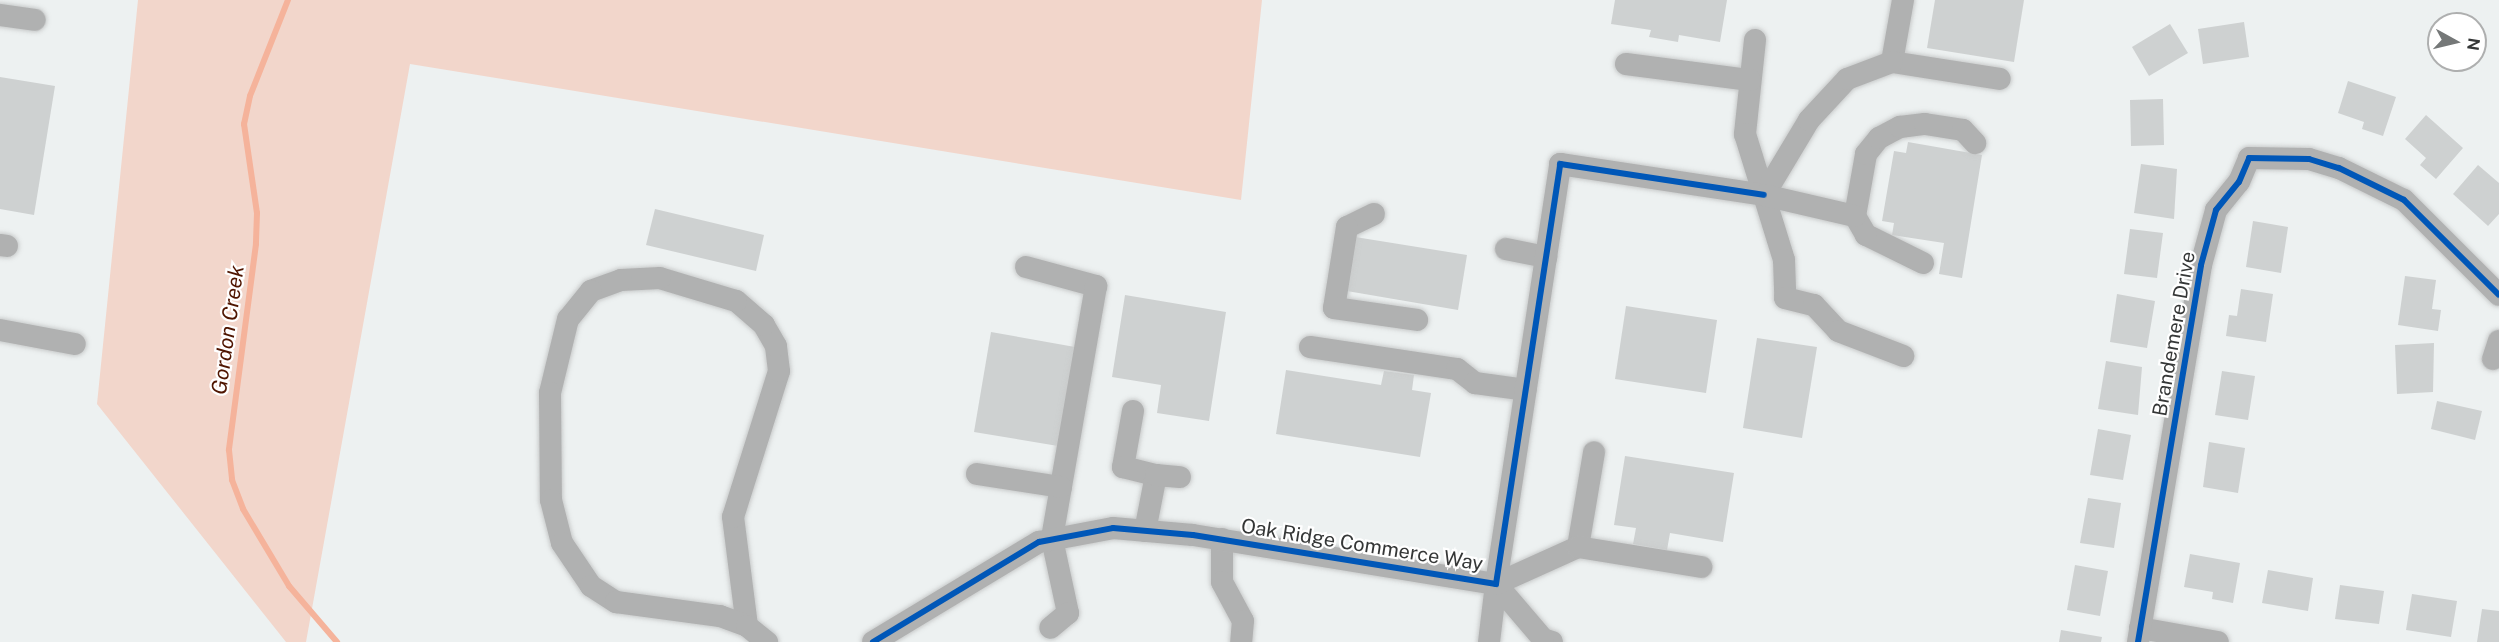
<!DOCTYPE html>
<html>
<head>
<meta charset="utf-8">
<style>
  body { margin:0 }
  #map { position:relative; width:2499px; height:642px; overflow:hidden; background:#edf1f1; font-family:"Public Sans",sans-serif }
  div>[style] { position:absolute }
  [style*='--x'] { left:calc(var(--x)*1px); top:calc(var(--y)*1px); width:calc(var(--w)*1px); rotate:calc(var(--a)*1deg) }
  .green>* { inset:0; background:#f2d6cb }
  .stream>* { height:6px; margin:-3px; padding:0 3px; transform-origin:3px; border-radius:3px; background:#f5b39b }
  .building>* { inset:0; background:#ced1d1 }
  .roads { filter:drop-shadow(0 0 2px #c9cbcb) drop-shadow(0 0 2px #c9cbcb) }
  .minor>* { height:22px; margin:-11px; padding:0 11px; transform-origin:11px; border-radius:11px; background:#b0b1b1 }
  .cycleway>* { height:6px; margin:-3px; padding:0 3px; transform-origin:3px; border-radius:3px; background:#0057b8 }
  span { translate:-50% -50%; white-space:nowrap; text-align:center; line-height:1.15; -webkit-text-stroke:4.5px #fff; paint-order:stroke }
  .street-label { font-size:20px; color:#353737 }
  .water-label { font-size:21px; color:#4f1500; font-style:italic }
  .north { position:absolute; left:2427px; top:12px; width:60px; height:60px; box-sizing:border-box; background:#fff; border:2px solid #aeafaf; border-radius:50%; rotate:98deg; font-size:16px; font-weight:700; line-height:24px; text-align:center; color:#353737 }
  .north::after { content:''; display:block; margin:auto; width:21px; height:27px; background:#757878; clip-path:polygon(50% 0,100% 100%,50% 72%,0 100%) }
</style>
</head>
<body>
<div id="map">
  <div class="green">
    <div style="clip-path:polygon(138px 0,1262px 0,1241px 200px,410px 64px,306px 642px,286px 642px,97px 404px)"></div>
  </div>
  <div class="stream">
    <div style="--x:288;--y:0;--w:103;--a:111.6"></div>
    <div style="--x:250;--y:96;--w:29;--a:102"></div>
    <div style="--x:244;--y:124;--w:90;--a:81.7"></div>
    <div style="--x:257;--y:213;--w:31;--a:92"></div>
    <div style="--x:256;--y:244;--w:208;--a:97.5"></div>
    <div style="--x:229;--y:450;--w:30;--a:84"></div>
    <div style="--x:232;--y:480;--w:31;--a:69"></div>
    <div style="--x:243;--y:509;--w:90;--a:59.1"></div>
    <div style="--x:289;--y:586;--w:74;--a:49.4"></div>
  </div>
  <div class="building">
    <div style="clip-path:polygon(1615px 0,1727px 0,1720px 42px,1679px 35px,1678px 42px,1649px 37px,1651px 30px,1611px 24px)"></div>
    <div style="clip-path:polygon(1935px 0,2024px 0,2014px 62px,1927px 48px)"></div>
    <div style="clip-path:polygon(2244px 22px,2249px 57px,2203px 64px,2198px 29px)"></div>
    <div style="clip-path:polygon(2170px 24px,2188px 53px,2149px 76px,2132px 47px)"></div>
    <div style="clip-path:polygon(0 77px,55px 86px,34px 215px,0 209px)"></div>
    <div style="clip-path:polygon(2348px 81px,2396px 97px,2383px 136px,2362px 129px,2364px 122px,2338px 113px)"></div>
    <div style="clip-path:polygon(2163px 99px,2164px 145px,2131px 146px,2130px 100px)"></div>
    <div style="clip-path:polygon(2426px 115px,2463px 148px,2436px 179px,2420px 165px,2426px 158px,2405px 139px)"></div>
    <div style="clip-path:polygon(1908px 142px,1982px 155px,1962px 278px,1939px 274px,1944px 243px,1892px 235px,1894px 223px,1882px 221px,1894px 151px,1906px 153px)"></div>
    <div style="clip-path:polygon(2141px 164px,2177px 169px,2174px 219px,2134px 213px)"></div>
    <div style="clip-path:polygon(2478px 165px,2499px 183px,2499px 214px,2488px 226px,2453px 194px)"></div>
    <div style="clip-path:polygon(655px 209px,764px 235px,756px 271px,646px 245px)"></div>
    <div style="clip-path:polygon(2253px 221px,2288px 227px,2281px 273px,2246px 267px)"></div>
    <div style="clip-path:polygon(2130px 229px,2163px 233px,2157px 278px,2124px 274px)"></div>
    <div style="clip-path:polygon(1349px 236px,1467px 255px,1458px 310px,1341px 290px)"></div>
    <div style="clip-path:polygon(2405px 276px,2436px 280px,2432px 309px,2441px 310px,2438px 331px,2398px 325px)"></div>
    <div style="clip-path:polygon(2241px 289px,2273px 294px,2266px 342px,2226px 336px,2229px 315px,2237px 316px)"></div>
    <div style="clip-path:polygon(2117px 294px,2155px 301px,2147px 348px,2110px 342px)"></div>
    <div style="clip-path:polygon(1125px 295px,1226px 312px,1209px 421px,1157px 413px,1161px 385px,1112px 377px)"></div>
    <div style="clip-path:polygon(1626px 306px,1717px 320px,1706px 393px,1615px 379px)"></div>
    <div style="clip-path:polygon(991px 332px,1075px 347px,1058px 446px,974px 432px)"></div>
    <div style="clip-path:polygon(1757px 338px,1817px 347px,1802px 438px,1743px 428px)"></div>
    <div style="clip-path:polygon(2434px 343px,2433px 392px,2397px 394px,2395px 345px)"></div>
    <div style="clip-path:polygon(2106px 361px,2142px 367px,2138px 415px,2098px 409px)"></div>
    <div style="clip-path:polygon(1286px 370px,1381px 385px,1384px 371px,1414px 375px,1412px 390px,1431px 393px,1420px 457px,1276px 434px)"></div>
    <div style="clip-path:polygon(2222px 371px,2255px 376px,2248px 420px,2215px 415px)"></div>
    <div style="clip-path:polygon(2437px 401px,2482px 411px,2475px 440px,2431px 429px)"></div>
    <div style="clip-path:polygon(2098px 429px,2131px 435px,2123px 480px,2090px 475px)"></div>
    <div style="clip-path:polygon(2209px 442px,2245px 448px,2238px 493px,2203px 487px)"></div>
    <div style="clip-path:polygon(1625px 456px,1734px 473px,1723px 542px,1670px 533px,1667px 550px,1633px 544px,1636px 528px,1614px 525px)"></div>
    <div style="clip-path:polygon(2088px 498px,2121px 503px,2114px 548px,2080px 543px)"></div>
    <div style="clip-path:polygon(2190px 554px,2240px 563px,2233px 603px,2212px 599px,2213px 592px,2184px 587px)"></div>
    <div style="clip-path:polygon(2075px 565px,2108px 571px,2100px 616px,2067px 610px)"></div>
    <div style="clip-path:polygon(2268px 570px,2313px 578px,2308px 611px,2262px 603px)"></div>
    <div style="clip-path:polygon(2340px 585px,2384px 591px,2379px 624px,2335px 619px)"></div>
    <div style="clip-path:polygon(2412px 594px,2457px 601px,2451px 637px,2406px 630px)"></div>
    <div style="clip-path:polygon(2482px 609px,2499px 611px,2499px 642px,2477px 642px)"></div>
    <div style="clip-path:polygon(2061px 630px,2102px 637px,2101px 642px,2059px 642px)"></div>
  </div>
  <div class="roads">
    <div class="minor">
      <div style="--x:1903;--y:0;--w:63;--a:100.1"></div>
      <div style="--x:1892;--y:62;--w:109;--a:8.9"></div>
      <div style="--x:0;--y:15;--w:35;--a:8"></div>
      <div style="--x:1755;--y:40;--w:95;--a:96.1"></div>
      <div style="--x:1745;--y:134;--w:132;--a:72.8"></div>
      <div style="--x:1784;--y:260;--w:38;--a:88"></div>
      <div style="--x:1785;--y:298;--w:30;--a:14"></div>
      <div style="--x:1814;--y:305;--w:35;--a:47"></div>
      <div style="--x:1838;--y:331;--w:70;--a:21"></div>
      <div style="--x:1626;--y:64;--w:125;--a:7.4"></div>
      <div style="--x:1764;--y:195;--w:87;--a:-59"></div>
      <div style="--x:1809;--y:120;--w:56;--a:-47.2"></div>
      <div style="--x:1847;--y:79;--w:48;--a:-20.7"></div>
      <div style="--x:1374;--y:214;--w:30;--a:154"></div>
      <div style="--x:1347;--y:227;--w:82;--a:99.1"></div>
      <div style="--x:1334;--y:308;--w:84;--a:8.2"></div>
      <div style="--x:0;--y:245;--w:7;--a:8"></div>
      <div style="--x:1506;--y:249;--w:41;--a:11.3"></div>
      <div style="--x:1923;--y:263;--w:64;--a:-153.8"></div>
      <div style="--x:1866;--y:235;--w:22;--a:-120"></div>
      <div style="--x:1855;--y:216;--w:63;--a:-79.9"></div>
      <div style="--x:1866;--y:154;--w:21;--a:-51"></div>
      <div style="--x:1879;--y:138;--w:24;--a:-28"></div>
      <div style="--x:1900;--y:127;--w:25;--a:-7"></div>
      <div style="--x:1925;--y:124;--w:38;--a:9"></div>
      <div style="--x:1963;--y:130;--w:18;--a:47"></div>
      <div style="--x:1026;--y:267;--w:73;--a:15.2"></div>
      <div style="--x:1096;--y:286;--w:257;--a:99.9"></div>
      <div style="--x:1052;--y:539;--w:76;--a:77.8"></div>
      <div style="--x:1068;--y:613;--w:23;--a:140"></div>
      <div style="--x:0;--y:330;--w:76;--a:10.6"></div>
      <div style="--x:1310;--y:347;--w:149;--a:8.5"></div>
      <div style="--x:1457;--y:369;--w:23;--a:38"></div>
      <div style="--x:1475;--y:383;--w:51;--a:7.8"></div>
      <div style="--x:2493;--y:359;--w:19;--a:-72"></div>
      <div style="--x:1133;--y:411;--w:57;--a:100.1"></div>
      <div style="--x:1123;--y:467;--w:34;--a:14"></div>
      <div style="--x:977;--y:474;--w:85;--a:8.8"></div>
      <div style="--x:1145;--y:531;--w:57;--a:-78.9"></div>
      <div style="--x:1156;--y:475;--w:24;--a:5"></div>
      <div style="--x:1222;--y:539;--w:43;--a:90"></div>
      <div style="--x:1222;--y:582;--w:44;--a:61.7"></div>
      <div style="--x:1243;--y:621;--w:21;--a:95"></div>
      <div style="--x:1578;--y:547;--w:96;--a:-80.4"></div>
      <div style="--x:747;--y:626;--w:110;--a:-97.3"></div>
      <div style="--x:733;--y:517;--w:153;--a:-72.5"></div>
      <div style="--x:779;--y:371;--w:25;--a:-97"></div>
      <div style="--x:776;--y:346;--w:24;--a:-120"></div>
      <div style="--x:764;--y:325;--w:37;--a:-139"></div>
      <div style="--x:736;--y:301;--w:79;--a:-163.2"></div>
      <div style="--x:660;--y:278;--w:39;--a:177"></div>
      <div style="--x:621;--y:280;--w:32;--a:160"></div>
      <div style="--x:591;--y:291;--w:36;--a:129"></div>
      <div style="--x:568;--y:319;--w:76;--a:103.7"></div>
      <div style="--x:550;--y:393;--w:107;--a:89.5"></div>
      <div style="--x:551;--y:500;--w:44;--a:75.7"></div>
      <div style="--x:562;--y:543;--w:52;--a:56"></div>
      <div style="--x:591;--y:586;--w:30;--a:33"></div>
      <div style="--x:616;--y:602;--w:105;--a:7.7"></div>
      <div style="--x:720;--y:616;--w:29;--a:20"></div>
      <div style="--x:747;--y:626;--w:26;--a:39"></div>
      <div style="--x:2140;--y:628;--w:79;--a:10.2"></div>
      <div style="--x:873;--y:642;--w:194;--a:-31.1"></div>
      <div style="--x:1039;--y:542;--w:75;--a:-10.7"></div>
      <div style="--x:1113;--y:528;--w:80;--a:5"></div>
      <div style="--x:1193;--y:535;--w:307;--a:9.2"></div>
      <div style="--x:1496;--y:584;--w:425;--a:-81.3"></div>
      <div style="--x:1560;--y:164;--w:206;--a:8.6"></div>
      <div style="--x:1764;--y:195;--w:93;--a:13"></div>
      <div style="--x:1489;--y:642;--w:58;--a:-83.1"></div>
      <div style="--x:1552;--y:642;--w:9;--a:-162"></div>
      <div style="--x:1543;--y:639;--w:72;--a:-130.5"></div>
      <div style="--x:1496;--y:584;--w:90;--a:-24.3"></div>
      <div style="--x:1578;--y:547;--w:125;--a:9.2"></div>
      <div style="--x:2138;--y:642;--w:382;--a:-80.5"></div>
      <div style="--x:2201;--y:265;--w:57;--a:-74.7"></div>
      <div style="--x:2216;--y:210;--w:36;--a:-51"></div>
      <div style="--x:2239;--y:182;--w:26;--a:-67"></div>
      <div style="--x:2249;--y:158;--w:60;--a:1"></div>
      <div style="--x:2309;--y:159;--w:31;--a:17"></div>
      <div style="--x:2339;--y:168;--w:72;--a:26.2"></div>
      <div style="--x:2404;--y:200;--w:134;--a:45"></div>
    </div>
  </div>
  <div class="cycleway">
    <div style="--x:873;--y:642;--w:194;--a:-31.1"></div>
    <div style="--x:1039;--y:542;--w:75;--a:-10.7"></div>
    <div style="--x:1113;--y:528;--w:80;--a:5"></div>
    <div style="--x:1193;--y:535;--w:307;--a:9.2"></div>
    <div style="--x:1496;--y:584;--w:425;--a:-81.3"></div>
    <div style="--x:1560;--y:164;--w:206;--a:8.6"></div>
    <div style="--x:2138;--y:642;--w:382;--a:-80.5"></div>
    <div style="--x:2201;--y:265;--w:57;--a:-74.7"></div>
    <div style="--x:2216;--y:210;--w:36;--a:-51"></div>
    <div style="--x:2239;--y:182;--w:26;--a:-67"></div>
    <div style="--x:2249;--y:158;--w:60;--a:1"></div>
    <div style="--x:2309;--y:159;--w:31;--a:17"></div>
    <div style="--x:2339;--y:168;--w:72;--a:26.2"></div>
    <div style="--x:2404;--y:200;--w:134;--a:45"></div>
  </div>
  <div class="street-label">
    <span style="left:2174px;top:334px;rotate:-80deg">Brandemere Drive</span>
    <span style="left:1362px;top:545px;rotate:9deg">Oak Ridge Commerce Way</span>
  </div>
  <div class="water-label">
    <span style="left:228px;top:330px;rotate:-82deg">Gordon Creek</span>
  </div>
  <div class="north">N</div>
</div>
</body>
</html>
